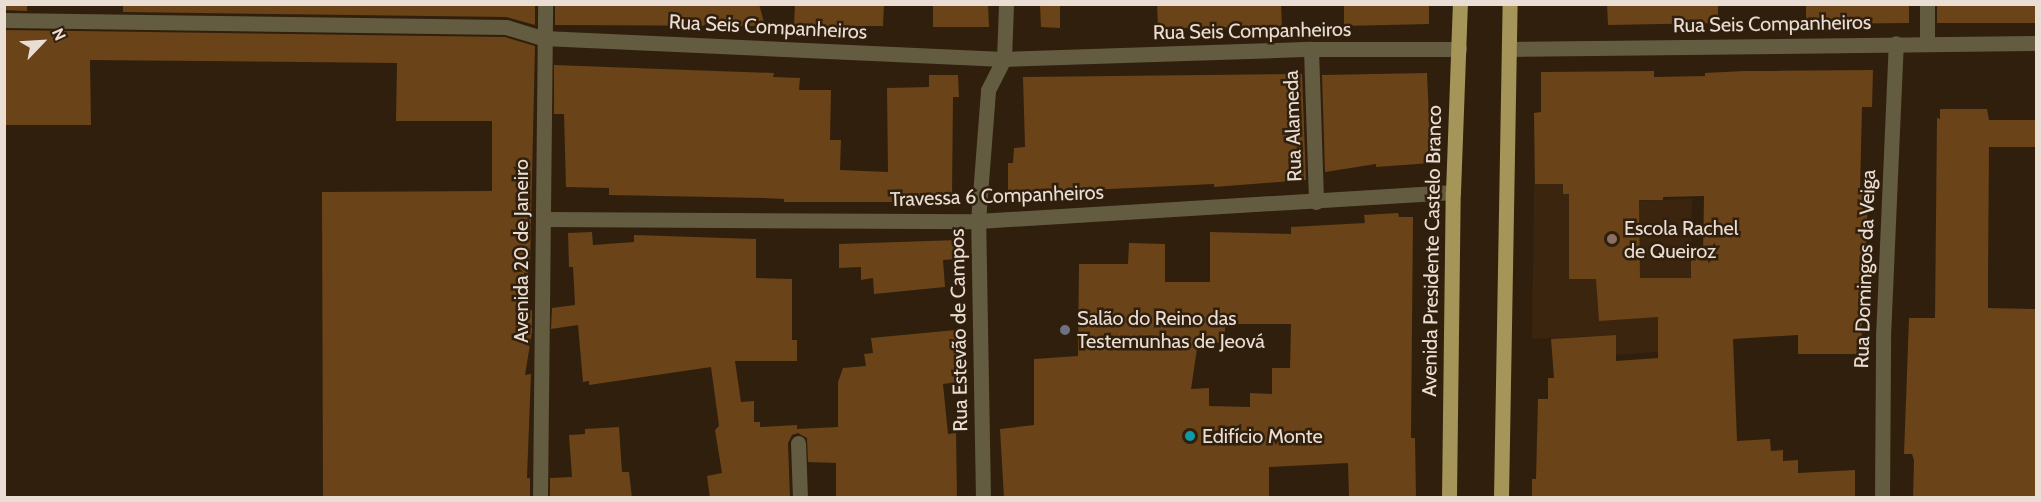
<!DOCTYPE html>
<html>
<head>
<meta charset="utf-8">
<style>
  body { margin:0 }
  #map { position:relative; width:2041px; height:502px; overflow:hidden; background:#301f0d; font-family:Cabin,sans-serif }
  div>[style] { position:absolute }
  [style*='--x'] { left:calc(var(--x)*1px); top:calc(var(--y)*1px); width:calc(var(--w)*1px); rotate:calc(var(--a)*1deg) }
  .built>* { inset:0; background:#3b250e }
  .building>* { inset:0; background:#6a4318 }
  .minor>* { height:15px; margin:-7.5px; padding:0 7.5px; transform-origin:7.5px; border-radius:7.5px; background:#645c40 }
  .major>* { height:15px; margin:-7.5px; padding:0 7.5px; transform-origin:7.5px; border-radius:7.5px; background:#a69558 }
  .dots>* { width:16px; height:16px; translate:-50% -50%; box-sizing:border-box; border:3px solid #301f0d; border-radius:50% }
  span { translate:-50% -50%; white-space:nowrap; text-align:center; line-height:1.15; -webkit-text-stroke:5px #301f0d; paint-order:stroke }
  .street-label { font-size:20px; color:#eaded4 }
  .poi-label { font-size:20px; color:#eaded4 }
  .left { translate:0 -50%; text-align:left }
  .frame { position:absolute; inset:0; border:6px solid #eaded4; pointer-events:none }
  .north { position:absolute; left:12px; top:12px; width:60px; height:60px; -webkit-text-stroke:4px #301f0d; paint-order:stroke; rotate:65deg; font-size:16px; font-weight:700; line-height:24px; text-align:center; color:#eaded4 }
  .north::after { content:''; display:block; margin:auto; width:21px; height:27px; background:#eaded4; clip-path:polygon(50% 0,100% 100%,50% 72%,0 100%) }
</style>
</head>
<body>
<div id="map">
  <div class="built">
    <div style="clip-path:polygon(1535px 123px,1625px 201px,1692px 199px,1691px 277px,1696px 349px,1616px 355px,1614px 335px,1532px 339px)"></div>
  </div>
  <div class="building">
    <div style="clip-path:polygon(4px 4px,27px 4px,27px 11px,4px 10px)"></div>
    <div style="clip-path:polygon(123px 4px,535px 4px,535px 25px,506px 17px,123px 12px)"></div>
    <div style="clip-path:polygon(555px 4px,759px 4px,765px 26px,555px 25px)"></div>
    <div style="clip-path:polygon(795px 4px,884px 4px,883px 26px,794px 26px)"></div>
    <div style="clip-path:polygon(933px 4px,988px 4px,989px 27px,933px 27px)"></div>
    <div style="clip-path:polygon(1040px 4px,1060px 4px,1060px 28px,1041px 27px)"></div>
    <div style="clip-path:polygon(1157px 4px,1281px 4px,1282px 27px,1158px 28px)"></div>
    <div style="clip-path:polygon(1344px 4px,1429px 4px,1429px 24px,1344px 26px)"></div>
    <div style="clip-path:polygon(1607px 4px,1718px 4px,1718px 23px,1608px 25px)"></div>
    <div style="clip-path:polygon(1806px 4px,1909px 4px,1909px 23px,1806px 24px)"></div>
    <div style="clip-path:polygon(1937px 4px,2037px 4px,2037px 23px,1937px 23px)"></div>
    <div style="clip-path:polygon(4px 30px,505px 37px,535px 46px,529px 310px,532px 310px,532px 332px,525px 375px,531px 374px,527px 478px,530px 478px,530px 498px,323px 498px,322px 192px,492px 191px,492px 121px,396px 121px,397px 63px,90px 60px,91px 125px,4px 125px)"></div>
    <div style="clip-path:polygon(554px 65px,774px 73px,773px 77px,800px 78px,799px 90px,831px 90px,830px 140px,841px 140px,840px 170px,888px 172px,887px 88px,929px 87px,929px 75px,958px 75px,959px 97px,953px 97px,952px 195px,921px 195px,922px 202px,784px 202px,784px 199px,764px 198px,609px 195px,609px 188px,566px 187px,564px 114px,554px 114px)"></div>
    <div style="clip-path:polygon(evenodd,1873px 70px,1872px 107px,1862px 107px,1860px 192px,1868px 191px,1865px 283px,1861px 283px,1862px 354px,1798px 354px,1798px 335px,1733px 339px,1737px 441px,1770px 439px,1771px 451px,1783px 450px,1783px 461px,1798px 460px,1798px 473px,1855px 470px,1855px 498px,1532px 498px,1532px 479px,1536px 479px,1538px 399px,1548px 399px,1548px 378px,1554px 378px,1551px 339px,1616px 335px,1616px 361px,1658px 358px,1658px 317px,1599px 321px,1596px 279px,1569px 279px,1569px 194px,1563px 194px,1563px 184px,1535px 184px,1534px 113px,1541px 112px,1541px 72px,1654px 71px,1654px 77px,1705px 76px,1705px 73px,1744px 71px,1873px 70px,1704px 196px,1703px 257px,1691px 256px,1691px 278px,1640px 278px,1639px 200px,1663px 200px,1663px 197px,1704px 196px)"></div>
    <div style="clip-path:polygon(1427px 73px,1431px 163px,1376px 167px,1376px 164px,1325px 172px,1322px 75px)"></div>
    <div style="clip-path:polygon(1302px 74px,1306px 180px,1214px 187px,1214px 184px,1008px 194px,1008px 163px,1013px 163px,1014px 148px,1025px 147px,1023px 77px)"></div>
    <div style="clip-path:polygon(1940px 109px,1987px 109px,1989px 120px,2037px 120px,2037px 147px,1989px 147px,1988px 279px,1988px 308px,2037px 309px,2037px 498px,1913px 498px,1914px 460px,1912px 454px,1904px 454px,1909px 318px,1935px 318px,1937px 118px,1940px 119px)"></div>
    <div style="clip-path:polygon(evenodd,1398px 213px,1399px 217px,1413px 217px,1411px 438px,1415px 438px,1416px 498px,1349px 498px,1348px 463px,1269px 467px,1269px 498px,1004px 498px,1000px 429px,1034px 425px,1034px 359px,1078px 356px,1079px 264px,1128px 264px,1129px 243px,1165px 244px,1165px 282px,1210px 282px,1210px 232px,1291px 234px,1291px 227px,1365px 223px,1364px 215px,1398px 213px,1225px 324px,1291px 324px,1290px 368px,1272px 368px,1272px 394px,1250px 393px,1250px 407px,1209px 406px,1209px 388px,1191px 389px,1198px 342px,1225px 343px,1225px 324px)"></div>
    <div style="clip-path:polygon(592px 232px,593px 245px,634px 242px,634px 235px,756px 239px,756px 278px,792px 279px,792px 340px,797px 340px,797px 361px,735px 361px,741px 402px,754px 401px,754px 422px,760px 422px,760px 427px,797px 425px,797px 429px,838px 427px,838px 382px,843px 368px,866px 366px,864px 354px,873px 353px,871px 338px,956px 330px,958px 382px,943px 384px,948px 434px,956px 433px,957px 498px,836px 498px,836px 463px,808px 462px,807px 438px,798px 433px,792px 435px,788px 443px,790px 498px,710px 498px,707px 476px,722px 473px,715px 430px,719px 426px,711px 367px,589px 385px,589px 381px,583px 382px,578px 325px,551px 329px,552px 308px,575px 305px,573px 267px,569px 267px,568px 233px)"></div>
    <div style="clip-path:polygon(958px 240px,958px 259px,943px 260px,945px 287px,874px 294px,873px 278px,861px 280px,861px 267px,839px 268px,839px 244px)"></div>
    <div style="clip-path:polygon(619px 427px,622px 472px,629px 472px,632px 498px,550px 498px,550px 478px,572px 477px,569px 435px,585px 434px,585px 429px)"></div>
  </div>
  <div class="minor">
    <div style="--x:1927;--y:4;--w:39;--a:90"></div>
    <div style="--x:4;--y:20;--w:502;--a:0.8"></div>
    <div style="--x:506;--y:27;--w:39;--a:17"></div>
    <div style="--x:543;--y:38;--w:461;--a:2.6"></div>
    <div style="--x:1004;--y:59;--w:307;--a:-1.9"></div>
    <div style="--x:1311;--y:49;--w:148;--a:0"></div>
    <div style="--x:1311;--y:49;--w:153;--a:88.1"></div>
    <div style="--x:1509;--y:49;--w:527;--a:-0.65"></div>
    <div style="--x:543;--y:219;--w:435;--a:0.3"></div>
    <div style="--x:978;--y:221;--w:476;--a:-3.5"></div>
    <div style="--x:798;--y:443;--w:55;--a:87.9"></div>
    <div style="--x:540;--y:498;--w:494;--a:-89.4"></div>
    <div style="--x:983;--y:498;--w:277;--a:-91"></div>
    <div style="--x:978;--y:221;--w:131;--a:-85.6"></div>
    <div style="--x:988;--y:90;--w:35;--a:-63"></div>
    <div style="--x:1004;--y:59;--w:55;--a:-87.9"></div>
    <div style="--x:1882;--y:498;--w:161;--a:-89.6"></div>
    <div style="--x:1883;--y:337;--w:294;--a:-87.5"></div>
  </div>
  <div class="major">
    <div style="--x:1449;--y:498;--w:306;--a:-89.3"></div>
    <div style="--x:1453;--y:192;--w:188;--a:-87.9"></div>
    <div style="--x:1501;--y:498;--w:494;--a:-89"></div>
  </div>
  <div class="dots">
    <div style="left:1612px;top:239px;background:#8d6e63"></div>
    <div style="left:1065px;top:330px;background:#6b7280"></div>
    <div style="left:1190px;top:436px;background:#0f9aa8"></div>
  </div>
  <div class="street-label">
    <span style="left:1772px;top:24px;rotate:-1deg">Rua Seis Companheiros</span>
    <span style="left:768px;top:27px;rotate:3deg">Rua Seis Companheiros</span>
    <span style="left:1252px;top:31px;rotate:-1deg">Rua Seis Companheiros</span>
    <span style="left:1293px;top:126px;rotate:-92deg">Rua Alameda</span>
    <span style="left:997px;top:196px;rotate:-2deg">Travessa 6 Companheiros</span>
    <span style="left:521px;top:251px;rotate:-90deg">Avenida 20 de Janeiro</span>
    <span style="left:1432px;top:251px;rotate:-89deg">Avenida Presidente Castelo Branco</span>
    <span style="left:1865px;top:269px;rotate:-88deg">Rua Domingos da Veiga</span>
    <span style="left:959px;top:330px;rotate:-91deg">Rua Estevão de Campos</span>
  </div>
  <div class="poi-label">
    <span class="left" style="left:1624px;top:240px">Escola Rachel<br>de Queiroz</span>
    <span class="left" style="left:1077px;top:330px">Salão do Reino das<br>Testemunhas de Jeová</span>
    <span class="left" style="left:1202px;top:436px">Edifício Monte</span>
  </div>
  <div class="frame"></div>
  <div class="north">N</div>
</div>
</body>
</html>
